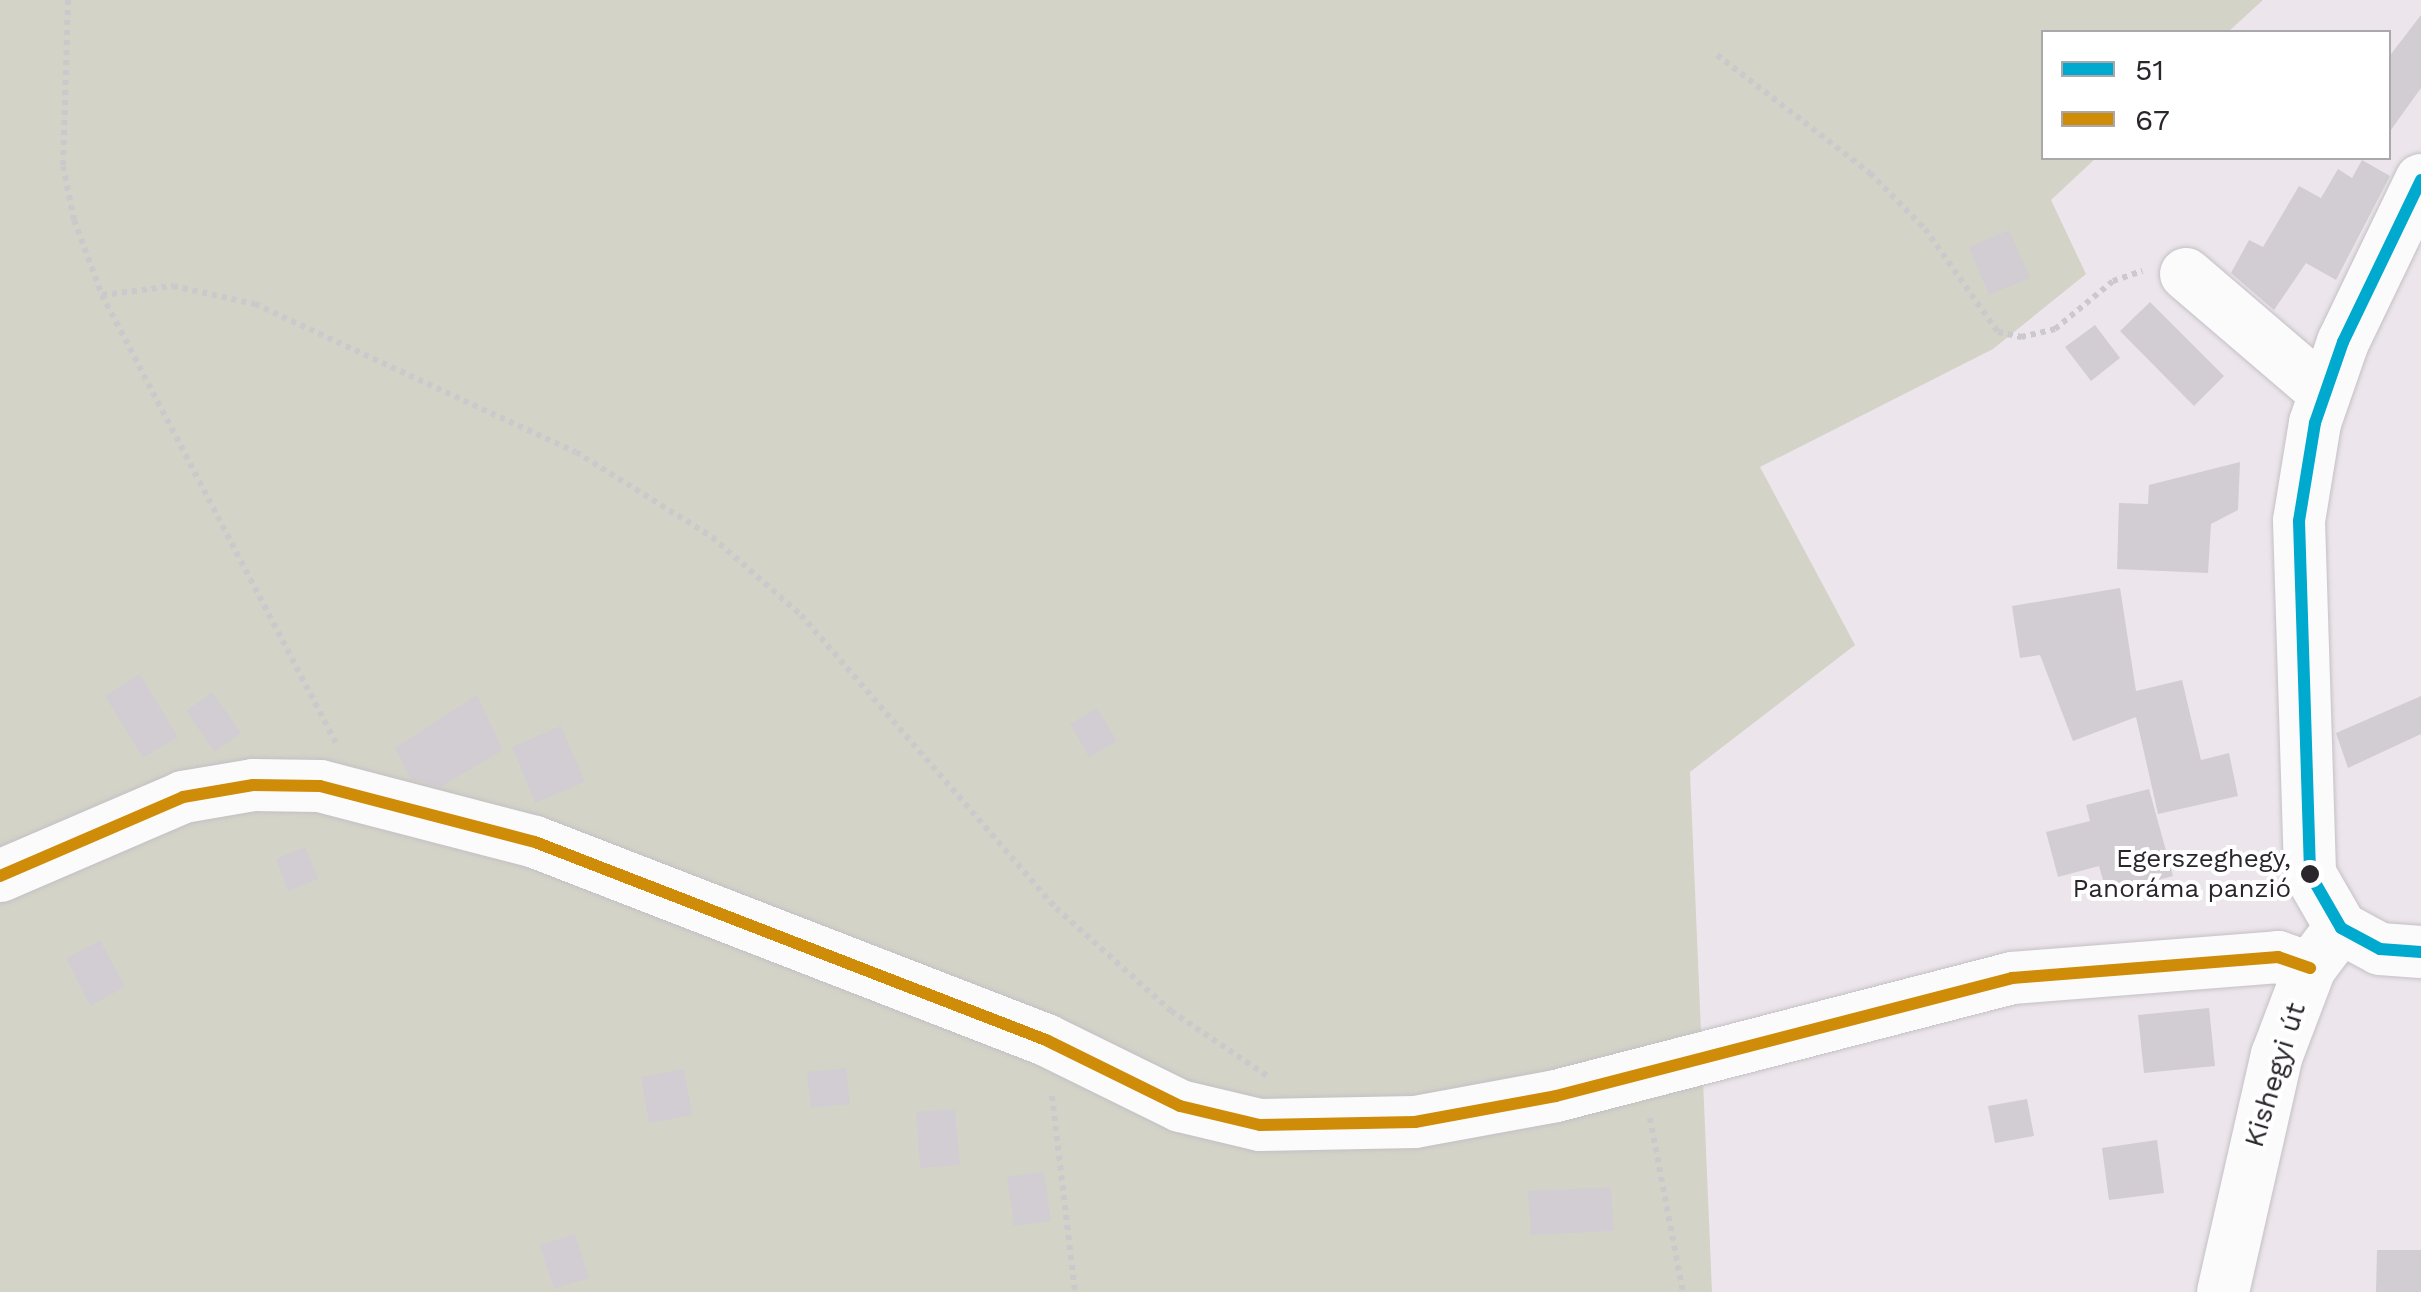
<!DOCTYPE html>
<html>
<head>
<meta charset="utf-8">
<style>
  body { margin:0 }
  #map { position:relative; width:2421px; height:1292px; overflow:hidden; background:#ece6ec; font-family:"Work Sans",sans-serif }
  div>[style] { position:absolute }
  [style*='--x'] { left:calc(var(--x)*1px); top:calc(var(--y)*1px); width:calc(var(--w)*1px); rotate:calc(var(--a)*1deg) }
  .green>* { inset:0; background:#d4d3c8 }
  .building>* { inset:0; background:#d2cdd2 }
  .path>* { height:6px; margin-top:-3px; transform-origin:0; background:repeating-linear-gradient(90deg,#cbc9cb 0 5px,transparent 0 10px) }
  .roads { filter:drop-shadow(0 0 2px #c4c0c4) drop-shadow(0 0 2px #c4c0c4) }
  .minor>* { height:52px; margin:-26px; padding:0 26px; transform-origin:26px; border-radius:26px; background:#fcfbfc }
  .bus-1>* { height:12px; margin:-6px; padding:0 6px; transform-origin:6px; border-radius:6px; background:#00a9ce }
  .bus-2>* { height:12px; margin:-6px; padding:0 6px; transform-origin:6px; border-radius:6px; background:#ce8c09 }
  .dots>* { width:28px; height:28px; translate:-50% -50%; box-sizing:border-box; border:5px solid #fff; border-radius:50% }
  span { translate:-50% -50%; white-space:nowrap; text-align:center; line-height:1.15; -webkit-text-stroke:8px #fff; paint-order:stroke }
  .bus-label { font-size:26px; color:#2a262b }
  .right { translate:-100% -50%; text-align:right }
  .street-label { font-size:28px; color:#2a262b }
  .legend { position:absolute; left:2041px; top:30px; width:350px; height:130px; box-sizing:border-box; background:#fff; border:2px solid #aaa8aa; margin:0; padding:12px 18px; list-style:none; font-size:30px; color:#2a262b }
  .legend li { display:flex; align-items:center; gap:20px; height:50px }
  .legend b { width:50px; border:2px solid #aaa8aa }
</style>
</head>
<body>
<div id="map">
  <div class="green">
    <div style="clip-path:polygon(0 0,2263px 0,2228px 32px,2044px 32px,2044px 158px,2096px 158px,2051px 200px,2086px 274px,1993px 349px,1760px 467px,1855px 645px,1690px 772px,1712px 1292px,0 1292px)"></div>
  </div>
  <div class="building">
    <div style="clip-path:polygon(2421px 15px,2421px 88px,2388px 134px,2388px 58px)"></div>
    <div style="clip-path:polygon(2362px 160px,2390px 176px,2336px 280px,2306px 263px,2274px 310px,2231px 273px,2249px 240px,2263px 247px,2299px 186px,2321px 198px,2338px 169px,2352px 178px)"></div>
    <div style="clip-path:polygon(2009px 230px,2030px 278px,1989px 295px,1969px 247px)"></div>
    <div style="clip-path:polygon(2150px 302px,2224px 376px,2194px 406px,2120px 331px)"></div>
    <div style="clip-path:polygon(2095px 325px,2120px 358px,2091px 381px,2065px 347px)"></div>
    <div style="clip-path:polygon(2240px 462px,2238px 510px,2211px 524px,2208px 573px,2117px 569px,2119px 503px,2148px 504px,2149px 485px)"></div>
    <div style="clip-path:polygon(2120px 588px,2136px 691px,2182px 680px,2201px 760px,2229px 753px,2238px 796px,2158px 814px,2136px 717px,2073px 741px,2040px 655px,2020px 658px,2012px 606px)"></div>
    <div style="clip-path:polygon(140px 674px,178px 737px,143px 758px,105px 696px)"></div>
    <div style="clip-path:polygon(212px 692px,241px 733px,215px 752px,186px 711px)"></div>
    <div style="clip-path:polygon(477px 695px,503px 750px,441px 787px,411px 779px,395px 748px)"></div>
    <div style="clip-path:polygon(2421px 696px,2421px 734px,2348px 768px,2336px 733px)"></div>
    <div style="clip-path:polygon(1097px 708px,1117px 741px,1089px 757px,1070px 724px)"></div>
    <div style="clip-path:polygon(561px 726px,585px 782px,535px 803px,512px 747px)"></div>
    <div style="clip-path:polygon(2149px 789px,2173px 876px,2107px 894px,2099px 866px,2058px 877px,2046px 832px,2090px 821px,2086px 805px)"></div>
    <div style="clip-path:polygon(305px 847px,318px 879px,288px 891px,276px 859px)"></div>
    <div style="clip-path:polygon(100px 940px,125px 987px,90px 1006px,66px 958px)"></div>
    <div style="clip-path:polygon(2209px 1008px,2215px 1066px,2144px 1073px,2138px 1015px)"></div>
    <div style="clip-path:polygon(846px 1068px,850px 1104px,811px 1108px,807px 1072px)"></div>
    <div style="clip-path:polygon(684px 1069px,692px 1115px,649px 1123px,641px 1077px)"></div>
    <div style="clip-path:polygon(2027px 1099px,2034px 1136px,1995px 1143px,1988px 1106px)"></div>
    <div style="clip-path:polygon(955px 1109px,960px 1165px,920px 1168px,916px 1112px)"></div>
    <div style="clip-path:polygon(2157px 1140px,2164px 1193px,2109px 1200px,2102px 1148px)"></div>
    <div style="clip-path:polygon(1044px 1172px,1051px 1221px,1014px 1226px,1007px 1177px)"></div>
    <div style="clip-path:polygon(1611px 1187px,1614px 1231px,1531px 1235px,1528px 1191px)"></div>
    <div style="clip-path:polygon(575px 1234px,589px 1278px,554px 1289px,540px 1245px)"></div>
    <div style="clip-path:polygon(2377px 1250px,2421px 1250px,2421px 1292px,2376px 1292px)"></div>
  </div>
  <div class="path">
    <div style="--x:68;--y:0;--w:166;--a:91.7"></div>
    <div style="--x:63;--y:166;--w:55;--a:78.5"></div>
    <div style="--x:74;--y:220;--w:80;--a:69.5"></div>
    <div style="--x:102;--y:295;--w:505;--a:62.42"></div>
    <div style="--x:1717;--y:55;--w:193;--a:37.6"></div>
    <div style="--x:1870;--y:173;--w:78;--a:45.5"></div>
    <div style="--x:1925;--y:229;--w:126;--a:54.7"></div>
    <div style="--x:1998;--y:332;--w:24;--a:12"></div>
    <div style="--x:2021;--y:337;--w:35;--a:-13"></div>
    <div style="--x:2055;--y:329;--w:75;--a:-39.6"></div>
    <div style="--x:2113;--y:281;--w:31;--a:-19"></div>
    <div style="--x:102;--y:295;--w:72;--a:-7.2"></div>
    <div style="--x:173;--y:286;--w:84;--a:12.4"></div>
    <div style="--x:255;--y:304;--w:353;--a:24.8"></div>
    <div style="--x:576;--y:452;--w:160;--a:32"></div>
    <div style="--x:712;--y:537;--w:118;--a:41.2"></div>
    <div style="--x:801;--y:615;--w:388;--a:49"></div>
    <div style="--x:1056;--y:908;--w:154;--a:41.8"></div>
    <div style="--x:1171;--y:1011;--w:118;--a:34"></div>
    <div style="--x:1052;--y:1096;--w:197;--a:83.3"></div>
    <div style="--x:1650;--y:1118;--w:177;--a:79.3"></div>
  </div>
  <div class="roads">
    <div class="minor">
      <div style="--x:2421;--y:180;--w:180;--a:115.7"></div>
      <div style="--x:2343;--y:342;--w:86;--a:109.1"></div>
      <div style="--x:2315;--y:423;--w:99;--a:99.3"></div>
      <div style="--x:2299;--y:521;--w:353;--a:88.2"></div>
      <div style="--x:2310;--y:874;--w:62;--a:60.1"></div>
      <div style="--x:2341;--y:928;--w:44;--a:28.3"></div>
      <div style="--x:2380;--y:949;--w:41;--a:4.2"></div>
      <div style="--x:2186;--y:274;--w:183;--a:40.6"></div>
      <div style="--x:0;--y:876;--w:199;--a:-23.3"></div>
      <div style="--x:183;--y:797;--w:71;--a:-9.7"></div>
      <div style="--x:253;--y:785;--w:67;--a:0.9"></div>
      <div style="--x:320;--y:786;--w:222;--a:14.6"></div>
      <div style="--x:535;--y:842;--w:548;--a:21.18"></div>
      <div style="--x:1046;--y:1040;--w:149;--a:26.2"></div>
      <div style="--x:1180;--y:1106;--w:82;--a:13.4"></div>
      <div style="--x:1260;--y:1125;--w:155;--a:-1.1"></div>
      <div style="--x:1415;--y:1122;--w:143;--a:-10.4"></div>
      <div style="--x:1556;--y:1096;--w:471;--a:-14.5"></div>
      <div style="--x:2012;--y:978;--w:267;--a:-4.5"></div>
      <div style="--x:2278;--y:957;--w:34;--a:19"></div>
      <div style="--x:2223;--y:1292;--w:243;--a:-77.2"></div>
      <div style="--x:2277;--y:1055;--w:93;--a:-69.2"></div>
      <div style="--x:2310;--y:968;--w:34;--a:-53"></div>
    </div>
  </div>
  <div class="bus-1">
    <div style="--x:2421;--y:180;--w:180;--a:115.7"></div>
    <div style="--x:2343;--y:342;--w:86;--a:109.1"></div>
    <div style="--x:2315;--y:423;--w:99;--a:99.3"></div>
    <div style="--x:2299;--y:521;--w:353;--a:88.2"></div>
    <div style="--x:2310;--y:874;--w:62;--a:60.1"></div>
    <div style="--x:2341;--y:928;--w:44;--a:28.3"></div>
    <div style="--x:2380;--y:949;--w:41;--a:4.2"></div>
  </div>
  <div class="bus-2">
    <div style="--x:0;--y:876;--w:199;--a:-23.3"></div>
    <div style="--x:183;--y:797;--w:71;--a:-9.7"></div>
    <div style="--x:253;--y:785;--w:67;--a:0.9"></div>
    <div style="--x:320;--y:786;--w:222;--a:14.6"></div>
    <div style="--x:535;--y:842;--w:548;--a:21.18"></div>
    <div style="--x:1046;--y:1040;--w:149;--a:26.2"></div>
    <div style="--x:1180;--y:1106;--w:82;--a:13.4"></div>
    <div style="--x:1260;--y:1125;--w:155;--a:-1.1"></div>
    <div style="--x:1415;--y:1122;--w:143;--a:-10.4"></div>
    <div style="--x:1556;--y:1096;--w:471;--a:-14.5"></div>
    <div style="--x:2012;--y:978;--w:267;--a:-4.5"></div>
    <div style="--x:2278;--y:957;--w:34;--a:19"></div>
  </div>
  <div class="dots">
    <div style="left:2310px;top:874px;background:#2a262b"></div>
  </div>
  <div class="bus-label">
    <span class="right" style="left:2291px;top:874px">Egerszeghegy,<br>Panoráma panzió</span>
  </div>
  <div class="street-label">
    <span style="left:2275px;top:1075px;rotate:-73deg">Kishegyi út</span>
  </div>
  <ul class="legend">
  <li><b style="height:12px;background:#00a9ce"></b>51</li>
  <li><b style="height:12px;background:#ce8c09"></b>67</li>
  </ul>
</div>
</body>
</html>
